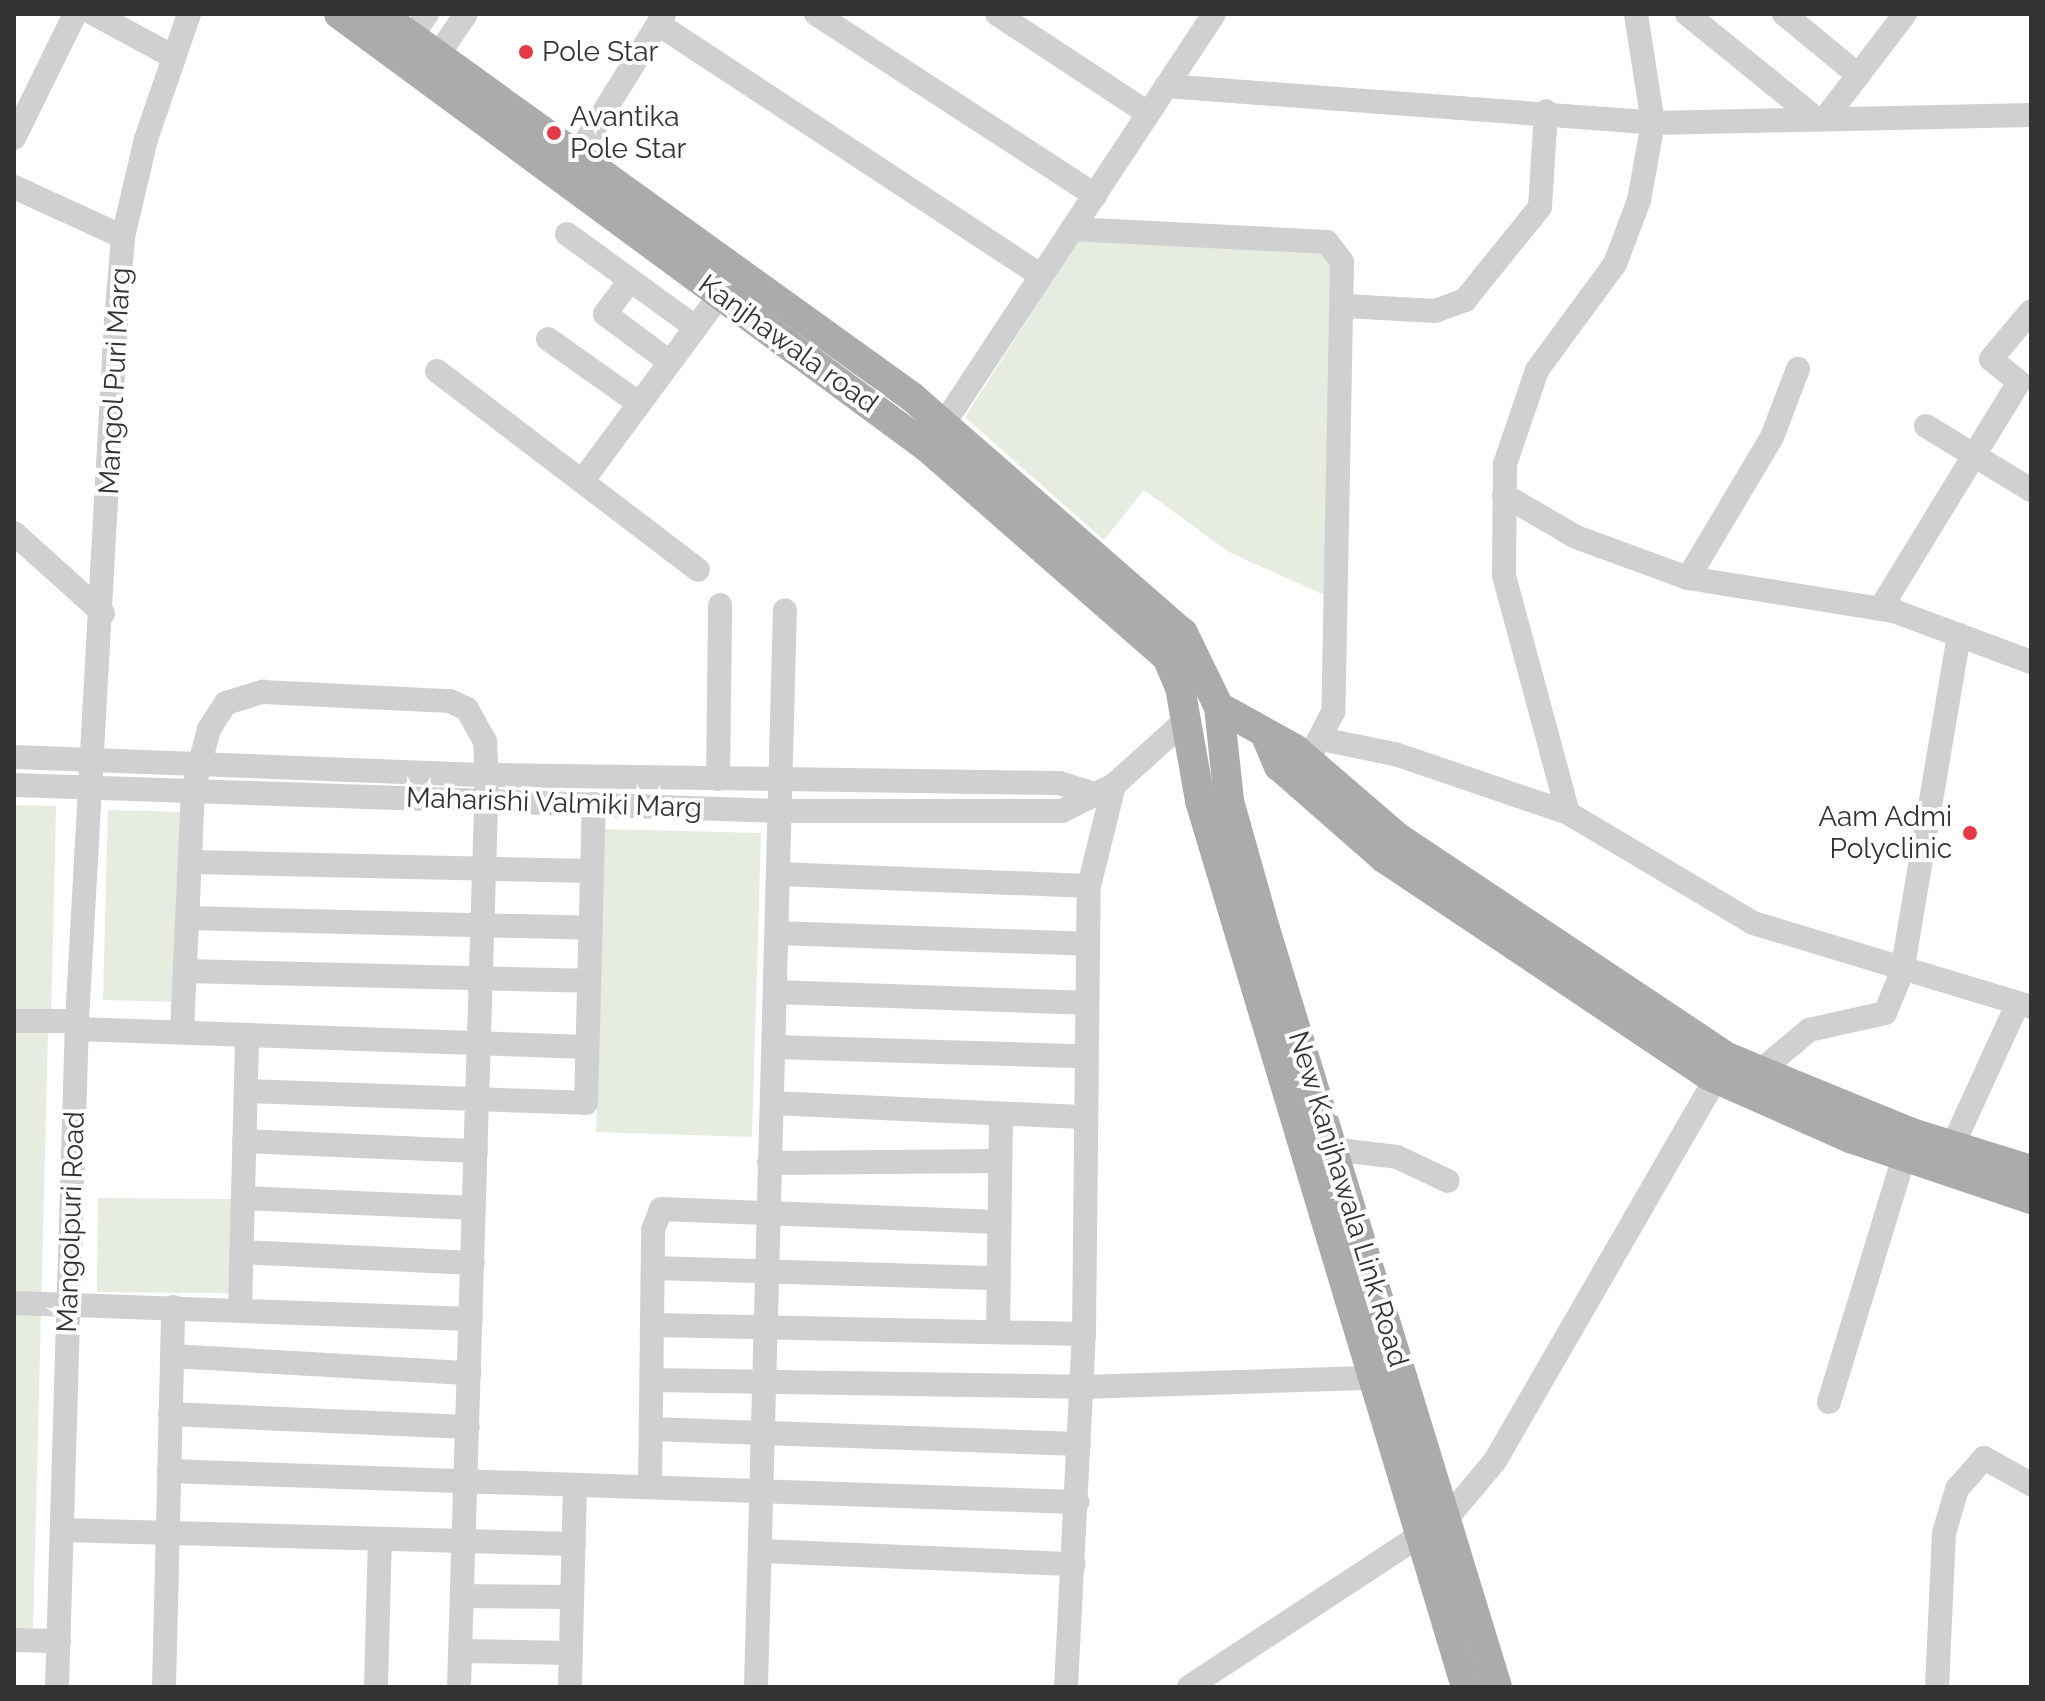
<!DOCTYPE html>
<html>
<head>
<meta charset="utf-8">
<style>
  body { margin:0 }
  #map { position:relative; width:2045px; height:1701px; overflow:hidden; background:#fff; font-family:Raleway,sans-serif }
  div>[style] { position:absolute }
  [style*='--x'] { left:calc(var(--x)*1px); top:calc(var(--y)*1px); width:calc(var(--w)*1px); rotate:calc(var(--a)*1deg) }
  .green>* { inset:0; background:#e6ecdf }
  .minor>* { height:24px; margin:-12px; padding:0 12px; transform-origin:12px; border-radius:12px; background:#d0d0d0 }
  .major>* { height:30px; margin:-15px; padding:0 15px; transform-origin:15px; border-radius:15px; background:#ababab }
  .dots>* { width:22px; height:22px; translate:-50% -50%; box-sizing:border-box; border:4px solid #fff; border-radius:50% }
  span { translate:-50% -50%; white-space:nowrap; text-align:center; line-height:1.15; -webkit-text-stroke:8px #fff; paint-order:stroke }
  .poi-label { font-size:28px; color:#333 }
  .left { translate:0 -50%; text-align:left }
  .right { translate:-100% -50%; text-align:right }
  .street-label { font-size:28px; color:#333 }
  .frame { position:absolute; inset:0; border:16px solid #333; pointer-events:none }
</style>
</head>
<body>
<div id="map">
  <div class="green">
    <div style="clip-path:polygon(1079px 239px,1330px 254px,1331px 598px,1229px 552px,1144px 490px,1104px 540px,965px 417px)"></div>
    <div style="clip-path:polygon(14px 805px,56px 806px,51px 1017px,14px 1016px)"></div>
    <div style="clip-path:polygon(108px 810px,184px 812px,179px 1002px,103px 1000px)"></div>
    <div style="clip-path:polygon(605px 829px,761px 833px,752px 1137px,596px 1132px)"></div>
    <div style="clip-path:polygon(14px 1030px,48px 1031px,33px 1631px,14px 1630px)"></div>
    <div style="clip-path:polygon(98px 1198px,232px 1199px,231px 1293px,97px 1292px)"></div>
  </div>
  <div class="minor">
    <div style="--x:94;--y:14;--w:91;--a:28.3"></div>
    <div style="--x:816;--y:14;--w:333;--a:33"></div>
    <div style="--x:997;--y:14;--w:181;--a:33.3"></div>
    <div style="--x:1687;--y:14;--w:164;--a:39"></div>
    <div style="--x:1784;--y:14;--w:96;--a:39.5"></div>
    <div style="--x:658;--y:24;--w:458;--a:33.3"></div>
    <div style="--x:401;--y:52;--w:46;--a:-55.6"></div>
    <div style="--x:429;--y:68;--w:65;--a:-55.6"></div>
    <div style="--x:1166;--y:86;--w:488;--a:4.3"></div>
    <div style="--x:1653;--y:123;--w:378;--a:-1.2"></div>
    <div style="--x:1827;--y:116;--w:128;--a:-52.6"></div>
    <div style="--x:14;--y:138;--w:138;--a:-63.8"></div>
    <div style="--x:578;--y:154;--w:164;--a:-58.4"></div>
    <div style="--x:14;--y:187;--w:120;--a:24.6"></div>
    <div style="--x:1072;--y:229;--w:255;--a:2.9"></div>
    <div style="--x:1327;--y:242;--w:25;--a:53"></div>
    <div style="--x:1342;--y:262;--w:450;--a:91.1"></div>
    <div style="--x:1333;--y:712;--w:42;--a:117.2"></div>
    <div style="--x:567;--y:234;--w:158;--a:36"></div>
    <div style="--x:629;--y:282;--w:40;--a:127"></div>
    <div style="--x:605;--y:314;--w:77;--a:36.6"></div>
    <div style="--x:1345;--y:306;--w:90;--a:3.2"></div>
    <div style="--x:1435;--y:311;--w:32;--a:-20"></div>
    <div style="--x:1465;--y:300;--w:119;--a:-51.1"></div>
    <div style="--x:1540;--y:207;--w:96;--a:-86.4"></div>
    <div style="--x:548;--y:339;--w:109;--a:35.3"></div>
    <div style="--x:437;--y:371;--w:328;--a:37.3"></div>
    <div style="--x:943;--y:425;--w:492;--a:-56.6"></div>
    <div style="--x:1926;--y:426;--w:123;--a:31.4"></div>
    <div style="--x:583;--y:480;--w:249;--a:-53.5"></div>
    <div style="--x:1504;--y:495;--w:83;--a:30.3"></div>
    <div style="--x:1576;--y:537;--w:119;--a:20.1"></div>
    <div style="--x:1688;--y:578;--w:209;--a:9.1"></div>
    <div style="--x:1894;--y:611;--w:146;--a:20.4"></div>
    <div style="--x:14;--y:533;--w:120;--a:42"></div>
    <div style="--x:1688;--y:578;--w:164;--a:-59.2"></div>
    <div style="--x:1772;--y:437;--w:73;--a:-69.1"></div>
    <div style="--x:1880;--y:609;--w:266;--a:-58.5"></div>
    <div style="--x:2019;--y:382;--w:36;--a:-141"></div>
    <div style="--x:1991;--y:359;--w:62;--a:-50.2"></div>
    <div style="--x:1321;--y:739;--w:76;--a:11.5"></div>
    <div style="--x:1395;--y:754;--w:183;--a:18.8"></div>
    <div style="--x:1568;--y:813;--w:246;--a:-105.1"></div>
    <div style="--x:1504;--y:575;--w:111;--a:-89.5"></div>
    <div style="--x:1505;--y:464;--w:99;--a:-71.2"></div>
    <div style="--x:1537;--y:370;--w:132;--a:-53.7"></div>
    <div style="--x:1615;--y:264;--w:68;--a:-69.4"></div>
    <div style="--x:1639;--y:200;--w:78;--a:-79.7"></div>
    <div style="--x:1653;--y:123;--w:110;--a:-98.9"></div>
    <div style="--x:14;--y:757;--w:473;--a:2.2"></div>
    <div style="--x:487;--y:775;--w:572;--a:0.8"></div>
    <div style="--x:1059;--y:783;--w:30;--a:17"></div>
    <div style="--x:718;--y:779;--w:174;--a:-89.3"></div>
    <div style="--x:14;--y:785;--w:767;--a:1.94"></div>
    <div style="--x:781;--y:811;--w:281;--a:0"></div>
    <div style="--x:1062;--y:811;--w:58;--a:-26.6"></div>
    <div style="--x:1114;--y:785;--w:98;--a:-42.1"></div>
    <div style="--x:1568;--y:813;--w:215;--a:30.7"></div>
    <div style="--x:1753;--y:923;--w:277;--a:16.8"></div>
    <div style="--x:190;--y:862;--w:402;--a:1.3"></div>
    <div style="--x:779;--y:874;--w:310;--a:2.2"></div>
    <div style="--x:187;--y:918;--w:404;--a:1.4"></div>
    <div style="--x:777;--y:933;--w:310;--a:2"></div>
    <div style="--x:185;--y:971;--w:404;--a:1.4"></div>
    <div style="--x:775;--y:992;--w:310;--a:2"></div>
    <div style="--x:14;--y:1021;--w:63;--a:0"></div>
    <div style="--x:77;--y:1029;--w:510;--a:2.02"></div>
    <div style="--x:182;--y:1032;--w:242;--a:-87.4"></div>
    <div style="--x:193;--y:790;--w:63;--a:-75.3"></div>
    <div style="--x:209;--y:729;--w:31;--a:-57"></div>
    <div style="--x:226;--y:703;--w:39;--a:-17"></div>
    <div style="--x:263;--y:692;--w:187;--a:2.8"></div>
    <div style="--x:450;--y:701;--w:19;--a:25"></div>
    <div style="--x:467;--y:709;--w:37;--a:61"></div>
    <div style="--x:485;--y:741;--w:34;--a:87"></div>
    <div style="--x:487;--y:775;--w:912;--a:91.76"></div>
    <div style="--x:774;--y:1047;--w:309;--a:1.7"></div>
    <div style="--x:1759;--y:1072;--w:65;--a:-40"></div>
    <div style="--x:1809;--y:1030;--w:78;--a:-12.6"></div>
    <div style="--x:1885;--y:1013;--w:44;--a:-67.5"></div>
    <div style="--x:1902;--y:972;--w:342;--a:-80.4"></div>
    <div style="--x:246;--y:1091;--w:340;--a:2"></div>
    <div style="--x:586;--y:1103;--w:299;--a:-88.5"></div>
    <div style="--x:772;--y:1103;--w:310;--a:2.6"></div>
    <div style="--x:244;--y:1141;--w:232;--a:2.5"></div>
    <div style="--x:1952;--y:1147;--w:158;--a:-65.4"></div>
    <div style="--x:2018;--y:1003;--w:14;--a:17"></div>
    <div style="--x:1331;--y:1149;--w:66;--a:6.9"></div>
    <div style="--x:1397;--y:1157;--w:56;--a:25.2"></div>
    <div style="--x:769;--y:1163;--w:231;--a:-0.5"></div>
    <div style="--x:243;--y:1198;--w:231;--a:2.5"></div>
    <div style="--x:241;--y:1252;--w:232;--a:2.7"></div>
    <div style="--x:653;--y:1268;--w:346;--a:1.7"></div>
    <div style="--x:14;--y:1303;--w:457;--a:2"></div>
    <div style="--x:240;--y:1309;--w:274;--a:-88.5"></div>
    <div style="--x:653;--y:1325;--w:431;--a:1.2"></div>
    <div style="--x:998;--y:1330;--w:216;--a:-89.2"></div>
    <div style="--x:172;--y:1356;--w:298;--a:3.3"></div>
    <div style="--x:652;--y:1380;--w:429;--a:0.9"></div>
    <div style="--x:1081;--y:1387;--w:292;--a:-1.8"></div>
    <div style="--x:1829;--y:1402;--w:274;--a:-73"></div>
    <div style="--x:170;--y:1414;--w:298;--a:2.5"></div>
    <div style="--x:651;--y:1429;--w:428;--a:2"></div>
    <div style="--x:169;--y:1471;--w:909;--a:1.96"></div>
    <div style="--x:650;--y:1487;--w:257;--a:-89.3"></div>
    <div style="--x:653;--y:1230;--w:22;--a:-69"></div>
    <div style="--x:661;--y:1209;--w:338;--a:2.2"></div>
    <div style="--x:62;--y:1530;--w:512;--a:1.57"></div>
    <div style="--x:760;--y:1551;--w:314;--a:2.4"></div>
    <div style="--x:463;--y:1596;--w:109;--a:0.5"></div>
    <div style="--x:14;--y:1640;--w:45;--a:1.3"></div>
    <div style="--x:461;--y:1651;--w:110;--a:1"></div>
    <div style="--x:57;--y:1687;--w:666;--a:-88.28"></div>
    <div style="--x:77;--y:1021;--w:701;--a:-86.81"></div>
    <div style="--x:116;--y:321;--w:84;--a:-85.2"></div>
    <div style="--x:123;--y:237;--w:101;--a:-76.8"></div>
    <div style="--x:146;--y:139;--w:132;--a:-71"></div>
    <div style="--x:164;--y:1687;--w:380;--a:-88.6"></div>
    <div style="--x:376;--y:1687;--w:148;--a:-88.5"></div>
    <div style="--x:570;--y:1687;--w:202;--a:-88.6"></div>
    <div style="--x:756;--y:1687;--w:1077;--a:-88.46"></div>
    <div style="--x:1066;--y:1687;--w:353;--a:-87.1"></div>
    <div style="--x:1084;--y:1334;--w:448;--a:-89.4"></div>
    <div style="--x:1089;--y:886;--w:104;--a:-76.1"></div>
    <div style="--x:1189;--y:1687;--w:310;--a:-33.3"></div>
    <div style="--x:1448;--y:1517;--w:73;--a:-50"></div>
    <div style="--x:1495;--y:1461;--w:456;--a:-60"></div>
    <div style="--x:1937;--y:1687;--w:154;--a:-87.4"></div>
    <div style="--x:1944;--y:1533;--w:46;--a:-73.5"></div>
    <div style="--x:1957;--y:1489;--w:41;--a:-48.9"></div>
    <div style="--x:1984;--y:1458;--w:54;--a:29"></div>
  </div>
  <div class="major">
    <div style="--x:339;--y:14;--w:732;--a:36.38"></div>
    <div style="--x:928;--y:448;--w:317;--a:41.2"></div>
    <div style="--x:1167;--y:657;--w:33;--a:67"></div>
    <div style="--x:1180;--y:687;--w:116;--a:80"></div>
    <div style="--x:1200;--y:801;--w:925;--a:73.29"></div>
    <div style="--x:380;--y:14;--w:656;--a:35.75"></div>
    <div style="--x:912;--y:397;--w:359;--a:41.1"></div>
    <div style="--x:1183;--y:633;--w:82;--a:64.1"></div>
    <div style="--x:1219;--y:707;--w:95;--a:83.9"></div>
    <div style="--x:1229;--y:801;--w:133;--a:74.3"></div>
    <div style="--x:1265;--y:929;--w:793;--a:72.98"></div>
    <div style="--x:1219;--y:707;--w:87;--a:28.9"></div>
    <div style="--x:1295;--y:749;--w:135;--a:40.8"></div>
    <div style="--x:1397;--y:837;--w:399;--a:33.7"></div>
    <div style="--x:1729;--y:1058;--w:198;--a:22.3"></div>
    <div style="--x:1912;--y:1133;--w:125;--a:17.3"></div>
    <div style="--x:1266;--y:736;--w:33;--a:67"></div>
    <div style="--x:1279;--y:766;--w:140;--a:41.2"></div>
    <div style="--x:1384;--y:858;--w:390;--a:33.8"></div>
    <div style="--x:1708;--y:1075;--w:155;--a:23.9"></div>
    <div style="--x:1850;--y:1138;--w:191;--a:18.6"></div>
  </div>
  <div class="dots">
    <div style="left:526px;top:52px;background:#e63946"></div>
    <div style="left:554px;top:133px;background:#e63946"></div>
    <div style="left:1970px;top:833px;background:#e63946"></div>
  </div>
  <div class="poi-label">
    <span class="left" style="left:542px;top:52px">Pole Star</span>
    <span class="left" style="left:570px;top:133px">Avantika<br>Pole Star</span>
    <span class="right" style="left:1952px;top:833px">Aam Admi<br>Polyclinic</span>
  </div>
  <div class="street-label">
    <span style="left:788px;top:344px;rotate:36deg">Kanjhawala road</span>
    <span style="left:115px;top:381px;rotate:-87deg">Mangol Puri Marg</span>
    <span style="left:554px;top:803px;rotate:2deg">Maharishi Valmiki Marg</span>
    <span style="left:1348px;top:1199px;rotate:73deg">New Kanjhawala Link Road</span>
    <span style="left:71px;top:1222px;rotate:-88deg">Mangolpuri Road</span>
  </div>
  <div class="frame"></div>
</div>
</body>
</html>
